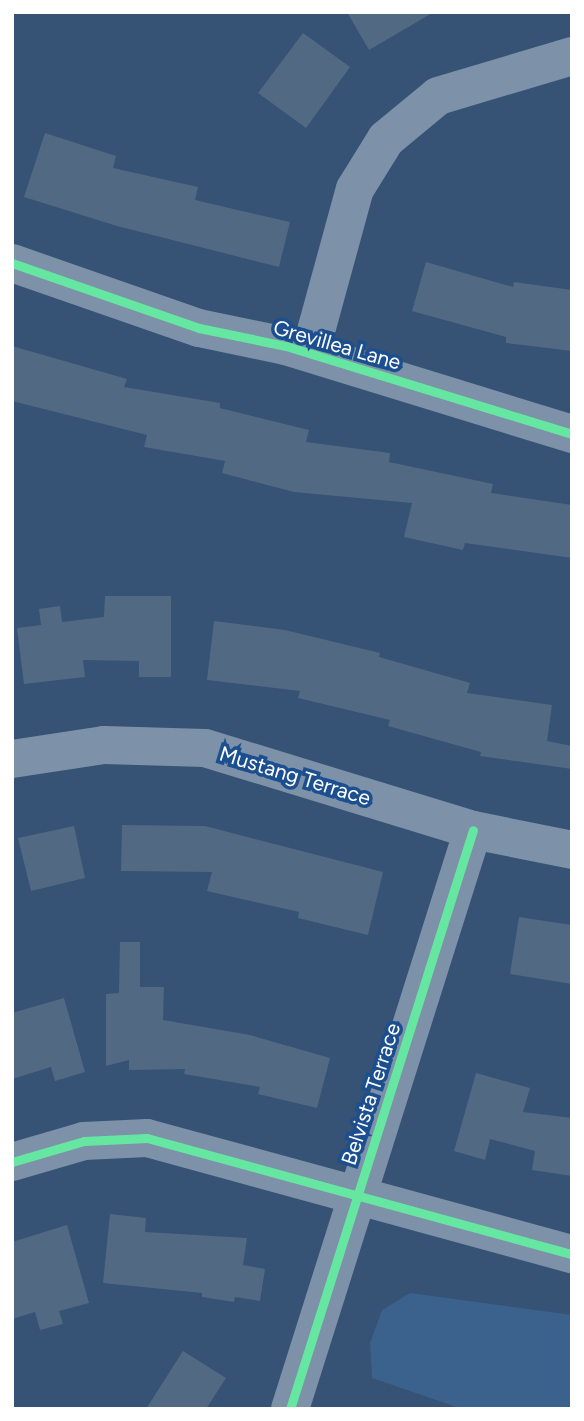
<!DOCTYPE html>
<html>
<head>
<meta charset="utf-8">
<style>
  body { margin:0 }
  #map { position:relative; width:584px; height:1421px; overflow:hidden; background:#365274; font-family:Figtree,sans-serif }
  div>[style] { position:absolute }
  [style*='--x'] { left:calc(var(--x)*1px); top:calc(var(--y)*1px); width:calc(var(--w)*1px); rotate:calc(var(--a)*1deg) }
  .water>* { inset:0; background:#3b618d }
  .building>* { inset:0; background:#526984 }
  .minor>* { height:38px; margin:-19px; padding:0 19px; transform-origin:19px; border-radius:19px; background:#7d92a8 }
  .cycleway>* { height:9px; margin:-4.5px; padding:0 4.5px; transform-origin:4.5px; border-radius:4.5px; background:#66e7a1 }
  span { translate:-50% -50%; white-space:nowrap; text-align:center; line-height:1.15; -webkit-text-stroke:7px #1b4f8f; paint-order:stroke }
  .street-label { font-size:21px; color:#fff }
  .frame { position:absolute; inset:0; border:14px solid #fff; pointer-events:none }
</style>
</head>
<body>
<div id="map">
  <div class="water">
    <div style="clip-path:polygon(410px 1293px,572px 1315px,572px 1409px,462px 1409px,372px 1378px,370px 1343px,382px 1310px)"></div>
  </div>
  <div class="building">
    <div style="clip-path:polygon(347px 12px,434px 12px,369px 50px)"></div>
    <div style="clip-path:polygon(303px 33px,350px 67px,306px 128px,258px 93px)"></div>
    <div style="clip-path:polygon(45px 133px,116px 156px,113px 168px,198px 187px,195px 200px,290px 222px,279px 267px,117px 226px,24px 197px)"></div>
    <div style="clip-path:polygon(426px 262px,513px 287px,514px 282px,572px 290px,572px 351px,506px 343px,506px 337px,412px 311px)"></div>
    <div style="clip-path:polygon(12px 346px,127px 379px,124px 387px,220px 403px,220px 408px,309px 430px,306px 442px,390px 453px,389px 462px,493px 484px,491px 493px,572px 505px,572px 558px,465px 543px,463px 550px,404px 537px,412px 503px,294px 492px,222px 473px,225px 461px,144px 447px,147px 435px,12px 401px)"></div>
    <div style="clip-path:polygon(105px 596px,171px 596px,171px 677px,139px 677px,139px 661px,83px 660px,85px 677px,24px 684px,17px 628px,41px 625px,39px 609px,60px 606px,62px 622px,104px 617px)"></div>
    <div style="clip-path:polygon(214px 621px,285px 630px,380px 653px,379px 657px,470px 683px,467px 693px,552px 705px,547px 741px,572px 746px,572px 769px,480px 756px,481px 752px,388px 726px,390px 720px,298px 698px,300px 691px,207px 680px)"></div>
    <div style="clip-path:polygon(122px 825px,205px 826px,383px 872px,368px 935px,298px 918px,299px 912px,207px 891px,212px 872px,121px 871px)"></div>
    <div style="clip-path:polygon(74px 826px,85px 878px,31px 891px,18px 838px)"></div>
    <div style="clip-path:polygon(519px 917px,572px 925px,572px 984px,510px 974px)"></div>
    <div style="clip-path:polygon(120px 942px,140px 942px,140px 987px,164px 987px,163px 1020px,250px 1035px,330px 1058px,317px 1108px,258px 1094px,260px 1087px,184px 1074px,185px 1069px,129px 1070px,129px 1060px,106px 1066px,106px 994px,119px 993px)"></div>
    <div style="clip-path:polygon(64px 998px,85px 1072px,55px 1081px,51px 1067px,12px 1079px,12px 1013px)"></div>
    <div style="clip-path:polygon(476px 1073px,530px 1088px,523px 1112px,572px 1118px,572px 1176px,532px 1170px,535px 1151px,490px 1139px,485px 1160px,454px 1151px)"></div>
    <div style="clip-path:polygon(110px 1214px,146px 1218px,145px 1232px,247px 1238px,243px 1265px,265px 1269px,260px 1301px,235px 1297px,234px 1302px,202px 1297px,202px 1293px,103px 1283px)"></div>
    <div style="clip-path:polygon(67px 1225px,89px 1303px,59px 1311px,63px 1324px,40px 1330px,35px 1312px,12px 1319px,12px 1242px)"></div>
    <div style="clip-path:polygon(183px 1351px,226px 1378px,206px 1409px,146px 1409px)"></div>
  </div>
  <div class="minor">
    <div style="--x:12;--y:263;--w:198;--a:19.2"></div>
    <div style="--x:199;--y:328;--w:89;--a:11.7"></div>
    <div style="--x:286;--y:346;--w:299;--a:17.1"></div>
    <div style="--x:310;--y:353;--w:170;--a:-74.7"></div>
    <div style="--x:355;--y:189;--w:59;--a:-58.2"></div>
    <div style="--x:386;--y:139;--w:67;--a:-39.6"></div>
    <div style="--x:438;--y:96;--w:140;--a:-16.6"></div>
    <div style="--x:12;--y:759;--w:93;--a:-8.7"></div>
    <div style="--x:104;--y:745;--w:101;--a:1.7"></div>
    <div style="--x:205;--y:748;--w:280;--a:17"></div>
    <div style="--x:473;--y:830;--w:101;--a:11.4"></div>
    <div style="--x:12;--y:1162;--w:75;--a:-16.3"></div>
    <div style="--x:84;--y:1141;--w:63;--a:-2.7"></div>
    <div style="--x:147;--y:1138;--w:441;--a:15.3"></div>
    <div style="--x:290;--y:1409;--w:607;--a:-72.46"></div>
  </div>
  <div class="cycleway">
    <div style="--x:12;--y:263;--w:198;--a:19.2"></div>
    <div style="--x:199;--y:328;--w:89;--a:11.7"></div>
    <div style="--x:286;--y:346;--w:299;--a:17.1"></div>
    <div style="--x:12;--y:1162;--w:75;--a:-16.3"></div>
    <div style="--x:84;--y:1141;--w:63;--a:-2.7"></div>
    <div style="--x:147;--y:1138;--w:441;--a:15.3"></div>
    <div style="--x:290;--y:1409;--w:607;--a:-72.46"></div>
  </div>
  <div class="street-label">
    <span style="left:337px;top:345px;rotate:16deg">Grevillea Lane</span>
    <span style="left:295px;top:776px;rotate:17deg">Mustang Terrace</span>
    <span style="left:371px;top:1094px;rotate:-72deg">Belvista Terrace</span>
  </div>
  <div class="frame"></div>
</div>
</body>
</html>
